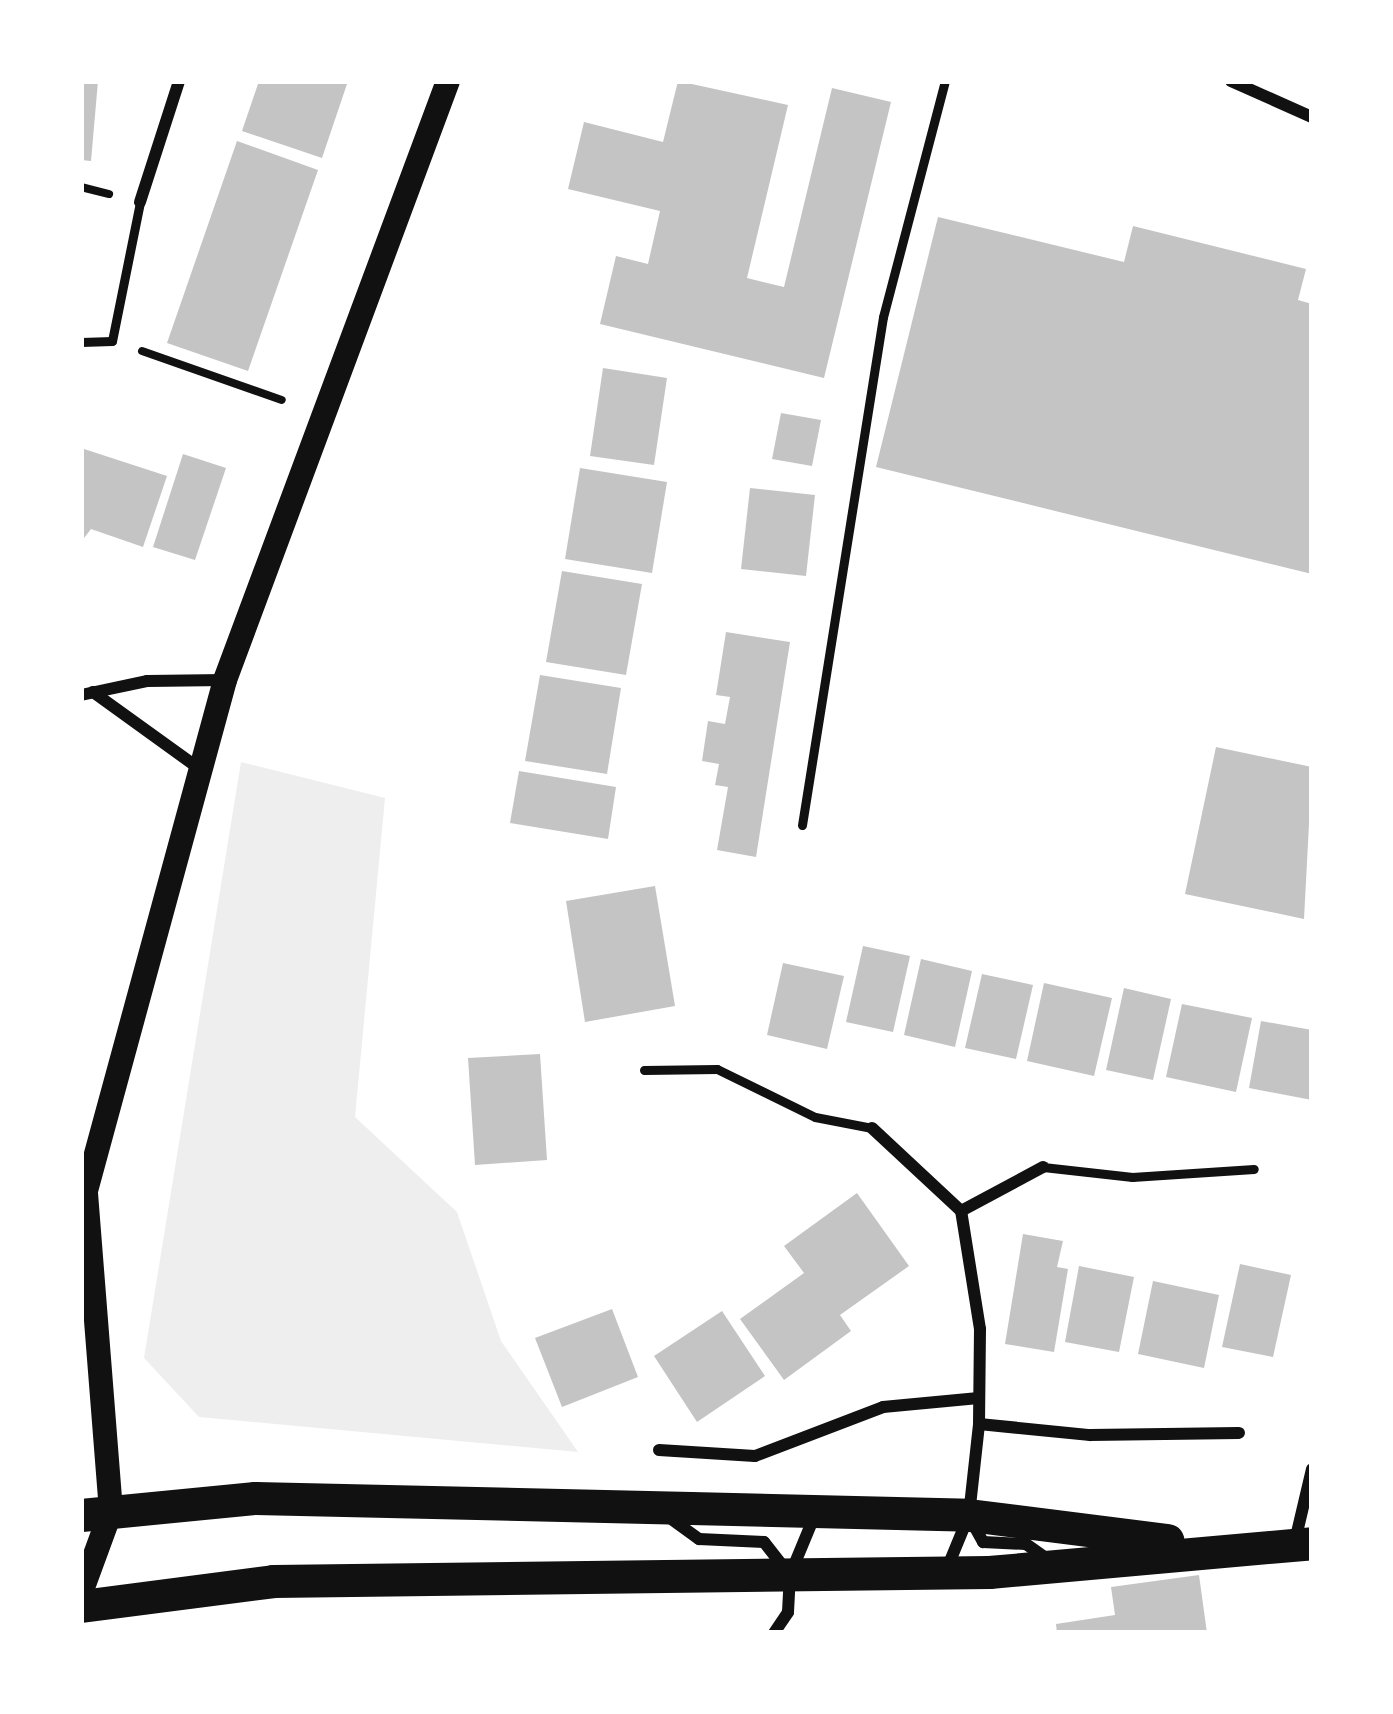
<!DOCTYPE html>
<html>
<head>
<meta charset="utf-8">
<style>
  body { margin:0 }
  #map { position:relative; width:1393px; height:1714px; overflow:hidden; background:#fff; font-family:Helvetica,sans-serif }
  div>[style] { position:absolute }
  [style*='--x'] { left:calc(var(--x)*1px); top:calc(var(--y)*1px); width:calc(var(--w)*1px); rotate:calc(var(--a)*1deg) }
  .green>* { inset:0; background:#eee }
  .building>* { inset:0; background:#c4c4c4 }
  .path>* { height:8px; margin:-4px; padding:0 4px; transform-origin:4px; border-radius:4px; background:#111 }
  .service>* { height:9px; margin:-4.5px; padding:0 4.5px; transform-origin:4.5px; border-radius:4.5px; background:#111 }
  .minor>* { height:12px; margin:-6px; padding:0 6px; transform-origin:6px; border-radius:6px; background:#111 }
  .secondary>* { height:24px; margin:-12px; padding:0 12px; transform-origin:12px; border-radius:12px; background:#111 }
  .trunk>* { height:33px; margin:-16.5px; padding:0 16.5px; transform-origin:16.5px; border-radius:16.5px; background:#111 }
  span { translate:-50% -50%; white-space:nowrap; text-align:center; line-height:1.15; -webkit-text-stroke:9px #fff; paint-order:stroke }
  .frame { position:absolute; inset:0; border:84px solid #fff; pointer-events:none }
</style>
</head>
<body>
<div id="map">
  <div class="green">
    <div style="clip-path:polygon(241px 762px,385px 798px,355px 1117px,457px 1212px,501px 1341px,578px 1452px,199px 1417px,144px 1358px)"></div>
  </div>
  <div class="building">
    <div style="clip-path:polygon(81px 81px,98px 81px,91px 161px,81px 160px)"></div>
    <div style="clip-path:polygon(259px 81px,348px 81px,322px 158px,242px 131px)"></div>
    <div style="clip-path:polygon(678px 81px,788px 105px,747px 278px,784px 287px,832px 88px,891px 102px,824px 378px,600px 324px,616px 256px,648px 264px,660px 211px,568px 189px,584px 122px,663px 142px)"></div>
    <div style="clip-path:polygon(237px 141px,318px 170px,248px 371px,167px 343px)"></div>
    <div style="clip-path:polygon(938px 217px,1124px 262px,1133px 226px,1306px 269px,1298px 300px,1312px 304px,1312px 574px,876px 467px)"></div>
    <div style="clip-path:polygon(603px 368px,667px 378px,654px 465px,590px 456px)"></div>
    <div style="clip-path:polygon(781px 413px,821px 420px,812px 466px,772px 459px)"></div>
    <div style="clip-path:polygon(81px 448px,167px 476px,143px 547px,91px 529px,81px 542px)"></div>
    <div style="clip-path:polygon(183px 454px,226px 468px,195px 560px,153px 547px)"></div>
    <div style="clip-path:polygon(580px 468px,667px 482px,652px 573px,565px 559px)"></div>
    <div style="clip-path:polygon(750px 488px,815px 495px,806px 576px,741px 569px)"></div>
    <div style="clip-path:polygon(562px 571px,642px 584px,626px 675px,546px 662px)"></div>
    <div style="clip-path:polygon(726px 632px,790px 642px,756px 857px,717px 850px,728px 787px,715px 785px,719px 764px,702px 761px,708px 721px,725px 724px,730px 697px,716px 695px)"></div>
    <div style="clip-path:polygon(540px 675px,621px 688px,607px 774px,525px 761px)"></div>
    <div style="clip-path:polygon(1216px 747px,1312px 767px,1304px 919px,1185px 894px)"></div>
    <div style="clip-path:polygon(519px 771px,616px 787px,608px 839px,510px 823px)"></div>
    <div style="clip-path:polygon(655px 886px,675px 1006px,585px 1022px,566px 901px)"></div>
    <div style="clip-path:polygon(863px 946px,910px 956px,893px 1032px,846px 1022px)"></div>
    <div style="clip-path:polygon(921px 959px,972px 971px,955px 1047px,904px 1035px)"></div>
    <div style="clip-path:polygon(783px 963px,844px 976px,827px 1049px,767px 1035px)"></div>
    <div style="clip-path:polygon(982px 974px,1033px 985px,1016px 1059px,965px 1048px)"></div>
    <div style="clip-path:polygon(1044px 983px,1112px 998px,1094px 1076px,1027px 1061px)"></div>
    <div style="clip-path:polygon(1124px 988px,1171px 999px,1153px 1080px,1106px 1070px)"></div>
    <div style="clip-path:polygon(1182px 1004px,1252px 1018px,1236px 1092px,1166px 1077px)"></div>
    <div style="clip-path:polygon(1261px 1021px,1312px 1030px,1312px 1100px,1249px 1088px)"></div>
    <div style="clip-path:polygon(540px 1054px,547px 1160px,475px 1165px,468px 1058px)"></div>
    <div style="clip-path:polygon(857px 1193px,909px 1266px,840px 1315px,851px 1331px,784px 1380px,740px 1319px,804px 1273px,784px 1246px)"></div>
    <div style="clip-path:polygon(1023px 1234px,1063px 1241px,1057px 1267px,1068px 1269px,1054px 1352px,1005px 1344px)"></div>
    <div style="clip-path:polygon(1240px 1264px,1291px 1275px,1273px 1357px,1222px 1347px)"></div>
    <div style="clip-path:polygon(1079px 1266px,1134px 1277px,1119px 1352px,1065px 1342px)"></div>
    <div style="clip-path:polygon(1153px 1281px,1219px 1295px,1204px 1368px,1138px 1354px)"></div>
    <div style="clip-path:polygon(612px 1309px,638px 1377px,562px 1407px,535px 1338px)"></div>
    <div style="clip-path:polygon(722px 1311px,765px 1376px,697px 1422px,654px 1356px)"></div>
    <div style="clip-path:polygon(1199px 1575px,1207px 1633px,1057px 1633px,1056px 1624px,1115px 1615px,1111px 1587px)"></div>
  </div>
  <div class="path">
    <div style="--x:81;--y:187;--w:29;--a:14"></div>
    <div style="--x:142;--y:351;--w:148;--a:19.3"></div>
  </div>
  <div class="service">
    <div style="--x:81;--y:342;--w:31;--a:-2"></div>
    <div style="--x:112;--y:341;--w:142;--a:-78.6"></div>
    <div style="--x:802;--y:825;--w:514;--a:-80.94"></div>
    <div style="--x:883;--y:317;--w:244;--a:-75.3"></div>
    <div style="--x:644;--y:1070;--w:73;--a:-0.8"></div>
    <div style="--x:717;--y:1069;--w:109;--a:26.1"></div>
    <div style="--x:815;--y:1117;--w:58;--a:10.9"></div>
    <div style="--x:1043;--y:1167;--w:90;--a:6.4"></div>
    <div style="--x:1132;--y:1177;--w:122;--a:-3.8"></div>
  </div>
  <div class="minor">
    <div style="--x:1231;--y:81;--w:89;--a:24"></div>
    <div style="--x:140;--y:202;--w:127;--a:-72.1"></div>
    <div style="--x:93;--y:692;--w:128;--a:35.8"></div>
    <div style="--x:81;--y:695;--w:67;--a:-12"></div>
    <div style="--x:147;--y:681;--w:78;--a:-0.7"></div>
    <div style="--x:872;--y:1128;--w:122;--a:43"></div>
    <div style="--x:961;--y:1211;--w:93;--a:-28.2"></div>
    <div style="--x:979;--y:1424;--w:112;--a:5.7"></div>
    <div style="--x:1090;--y:1435;--w:149;--a:-0.8"></div>
    <div style="--x:659;--y:1450;--w:96;--a:3.6"></div>
    <div style="--x:755;--y:1456;--w:137;--a:-20.9"></div>
    <div style="--x:883;--y:1407;--w:96;--a:-5.4"></div>
    <div style="--x:670;--y:1518;--w:36;--a:36"></div>
    <div style="--x:699;--y:1539;--w:65;--a:2.6"></div>
    <div style="--x:764;--y:1542;--w:34;--a:52"></div>
    <div style="--x:972;--y:1522;--w:23;--a:61"></div>
    <div style="--x:983;--y:1542;--w:43;--a:2.7"></div>
    <div style="--x:1026;--y:1544;--w:28;--a:35"></div>
    <div style="--x:1295;--y:1541;--w:74;--a:-76.7"></div>
    <div style="--x:948;--y:1566;--w:55;--a:-67.6"></div>
    <div style="--x:969;--y:1515;--w:92;--a:-83.7"></div>
    <div style="--x:979;--y:1424;--w:95;--a:-89.4"></div>
    <div style="--x:980;--y:1329;--w:120;--a:-99.1"></div>
    <div style="--x:774;--y:1633;--w:25;--a:-56"></div>
    <div style="--x:788;--y:1612;--w:37;--a:-87"></div>
    <div style="--x:790;--y:1575;--w:63;--a:-67.5"></div>
  </div>
  <div class="secondary">
    <div style="--x:81;--y:1209;--w:548;--a:-74.77"></div>
    <div style="--x:225;--y:680;--w:639;--a:-69.58"></div>
    <div style="--x:81;--y:1593;--w:87;--a:-69.9"></div>
    <div style="--x:111;--y:1511;--w:318;--a:-94.5"></div>
  </div>
  <div class="trunk">
    <div style="--x:81;--y:1515;--w:175;--a:-5.6"></div>
    <div style="--x:255;--y:1498;--w:436;--a:1.3"></div>
    <div style="--x:691;--y:1508;--w:278;--a:1.4"></div>
    <div style="--x:969;--y:1515;--w:200;--a:7.2"></div>
    <div style="--x:81;--y:1606;--w:194;--a:-7.4"></div>
    <div style="--x:273;--y:1581;--w:716;--a:-0.72"></div>
    <div style="--x:989;--y:1572;--w:324;--a:-5.1"></div>
  </div>
  <div class="frame"></div>
</div>
</body>
</html>
